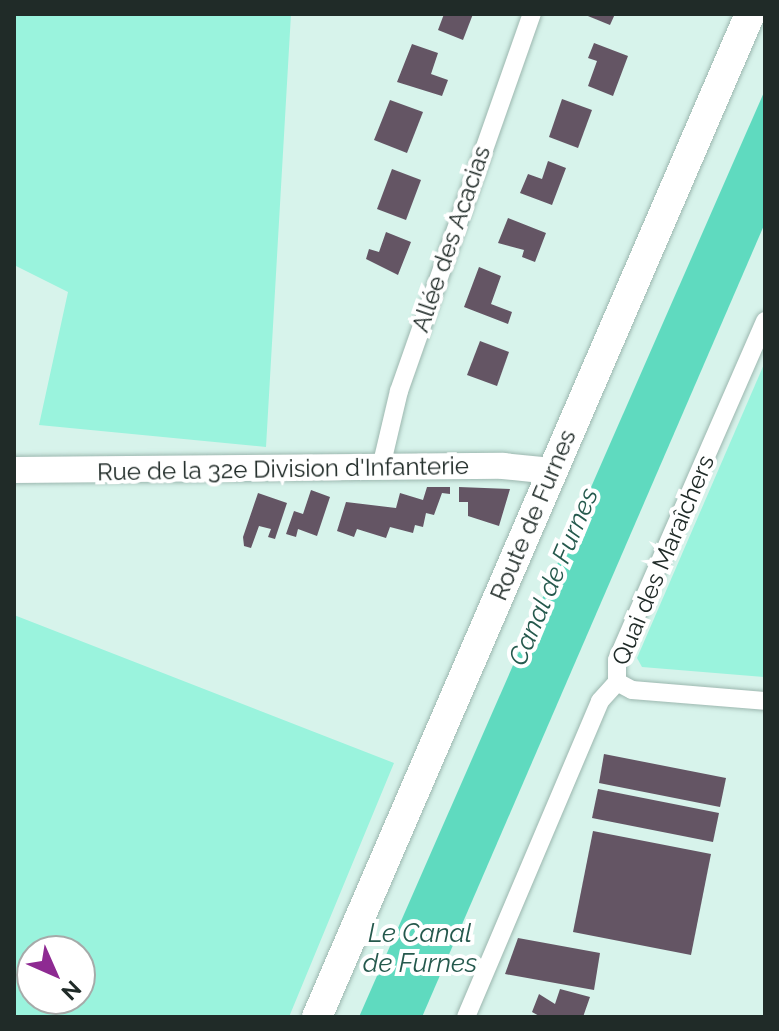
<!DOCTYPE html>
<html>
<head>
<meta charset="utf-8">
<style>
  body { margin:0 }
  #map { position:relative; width:779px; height:1031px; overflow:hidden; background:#d7f3eb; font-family:Raleway,sans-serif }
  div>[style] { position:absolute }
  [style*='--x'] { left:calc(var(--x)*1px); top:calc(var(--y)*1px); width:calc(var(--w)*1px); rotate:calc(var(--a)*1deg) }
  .green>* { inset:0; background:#9af3dd }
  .water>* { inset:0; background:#5fdabf }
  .building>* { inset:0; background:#645564 }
  .roads { filter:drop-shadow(0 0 2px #9cb7af) drop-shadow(0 0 2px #9cb7af) }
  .minor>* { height:18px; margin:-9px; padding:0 9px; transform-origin:9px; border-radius:9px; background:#fff }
  .secondary>* { height:26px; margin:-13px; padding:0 13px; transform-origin:13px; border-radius:13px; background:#fff }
  .primary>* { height:30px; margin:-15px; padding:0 15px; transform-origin:15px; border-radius:15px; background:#fff }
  span { translate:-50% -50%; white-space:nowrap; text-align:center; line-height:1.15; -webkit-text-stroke:8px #fff; paint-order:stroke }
  .street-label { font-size:24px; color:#202b28 }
  .water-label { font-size:26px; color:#25594d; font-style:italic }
  .frame { position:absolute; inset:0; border:16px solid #202b28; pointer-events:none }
  .north { position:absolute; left:16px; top:935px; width:80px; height:80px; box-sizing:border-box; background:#fff; border:2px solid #a6aaa9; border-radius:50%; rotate:135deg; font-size:22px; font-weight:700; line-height:32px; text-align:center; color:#202b28 }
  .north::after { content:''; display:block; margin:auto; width:28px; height:36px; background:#8e2a92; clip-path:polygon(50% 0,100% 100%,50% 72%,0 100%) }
</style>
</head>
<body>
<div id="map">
  <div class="green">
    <div style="clip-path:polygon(14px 14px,291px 14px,266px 447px,39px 425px,68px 292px,14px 265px)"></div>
    <div style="clip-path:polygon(765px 362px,765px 677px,642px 667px,637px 658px)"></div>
    <div style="clip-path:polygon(evenodd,14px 615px,394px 763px,289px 1017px,14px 1017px,14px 615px,32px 951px,80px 951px,80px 999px,32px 999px,32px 951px)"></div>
  </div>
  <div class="water">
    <div style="clip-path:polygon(765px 90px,765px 223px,422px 1017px,359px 1017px)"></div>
  </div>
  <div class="building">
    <div style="clip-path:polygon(444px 14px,473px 14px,463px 40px,438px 30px)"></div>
    <div style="clip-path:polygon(583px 14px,615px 14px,610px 25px)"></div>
    <div style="clip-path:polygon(594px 43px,628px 56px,613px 96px,588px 86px,597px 61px,588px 58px)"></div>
    <div style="clip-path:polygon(412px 44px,438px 53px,431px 74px,448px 80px,442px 96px,397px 82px)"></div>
    <div style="clip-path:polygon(562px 99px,592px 110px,578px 148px,549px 137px)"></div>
    <div style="clip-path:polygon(390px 100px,423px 112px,407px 153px,374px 140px)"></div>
    <div style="clip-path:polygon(548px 161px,566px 168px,552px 205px,520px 193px,528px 174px,542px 179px)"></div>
    <div style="clip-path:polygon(392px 169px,421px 180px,406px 220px,377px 209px)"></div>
    <div style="clip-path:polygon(508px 218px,546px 233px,535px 262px,522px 257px,524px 250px,498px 243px)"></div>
    <div style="clip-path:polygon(386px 232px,411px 242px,398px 275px,366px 259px,369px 249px,379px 252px)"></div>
    <div style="clip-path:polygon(479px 267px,501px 276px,491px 304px,512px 312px,508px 324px,464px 307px)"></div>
    <div style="clip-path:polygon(480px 341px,509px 352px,497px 386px,467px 375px)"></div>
    <div style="clip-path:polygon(427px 487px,450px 487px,450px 494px,442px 493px,434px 515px,426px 513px,423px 527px,415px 525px,413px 533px,390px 527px,386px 538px,357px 529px,354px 537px,337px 531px,346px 502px,396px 508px,400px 493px,423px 500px)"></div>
    <div style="clip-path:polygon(459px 487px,510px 489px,499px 526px,468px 516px,468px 502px,459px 502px)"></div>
    <div style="clip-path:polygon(311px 490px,330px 497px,317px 536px,298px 529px,296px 537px,286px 534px,294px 511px,303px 514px)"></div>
    <div style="clip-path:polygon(258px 493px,287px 503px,275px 539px,268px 537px,271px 529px,259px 526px,251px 548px,244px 546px,243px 537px)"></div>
    <div style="clip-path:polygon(604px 754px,726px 778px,720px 807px,599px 783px)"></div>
    <div style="clip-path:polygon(598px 789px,719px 813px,713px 842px,592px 818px)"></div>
    <div style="clip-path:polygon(593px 831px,711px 854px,691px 955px,573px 932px)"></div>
    <div style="clip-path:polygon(518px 938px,600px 953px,594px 990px,505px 974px)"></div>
    <div style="clip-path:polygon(560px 989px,590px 997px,583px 1017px,541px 1017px,532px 1012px,539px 994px,555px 1004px)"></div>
  </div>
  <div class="roads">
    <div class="minor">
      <div style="--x:381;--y:467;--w:78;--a:-76.7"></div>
      <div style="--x:399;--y:391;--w:400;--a:-70.6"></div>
      <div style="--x:617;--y:682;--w:22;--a:-90"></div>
      <div style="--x:617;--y:660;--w:370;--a:-66.4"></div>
      <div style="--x:617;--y:682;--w:17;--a:28"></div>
      <div style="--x:632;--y:690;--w:133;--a:4.7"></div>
      <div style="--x:466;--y:1017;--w:343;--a:-67"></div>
      <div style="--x:600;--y:701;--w:25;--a:-48"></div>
    </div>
    <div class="secondary">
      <div style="--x:14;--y:470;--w:489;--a:-0.5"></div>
      <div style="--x:503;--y:466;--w:49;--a:5.8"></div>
    </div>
    <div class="primary">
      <div style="--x:317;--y:1017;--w:1092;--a:-66.65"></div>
    </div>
  </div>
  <div class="street-label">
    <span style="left:451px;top:239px;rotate:-71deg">Allée des Acacias</span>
    <span style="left:283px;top:469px;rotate:-1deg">Rue de la 32e Division d'Infanterie</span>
    <span style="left:533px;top:515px;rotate:-67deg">Route de Furnes</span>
    <span style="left:663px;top:560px;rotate:-67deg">Quai des Maraîchers</span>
  </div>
  <div class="water-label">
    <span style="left:554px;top:577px;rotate:-67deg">Canal de Furnes</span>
    <span style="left:420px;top:949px">Le Canal<br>de Furnes</span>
  </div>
  <div class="frame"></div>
  <div class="north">N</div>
</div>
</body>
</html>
